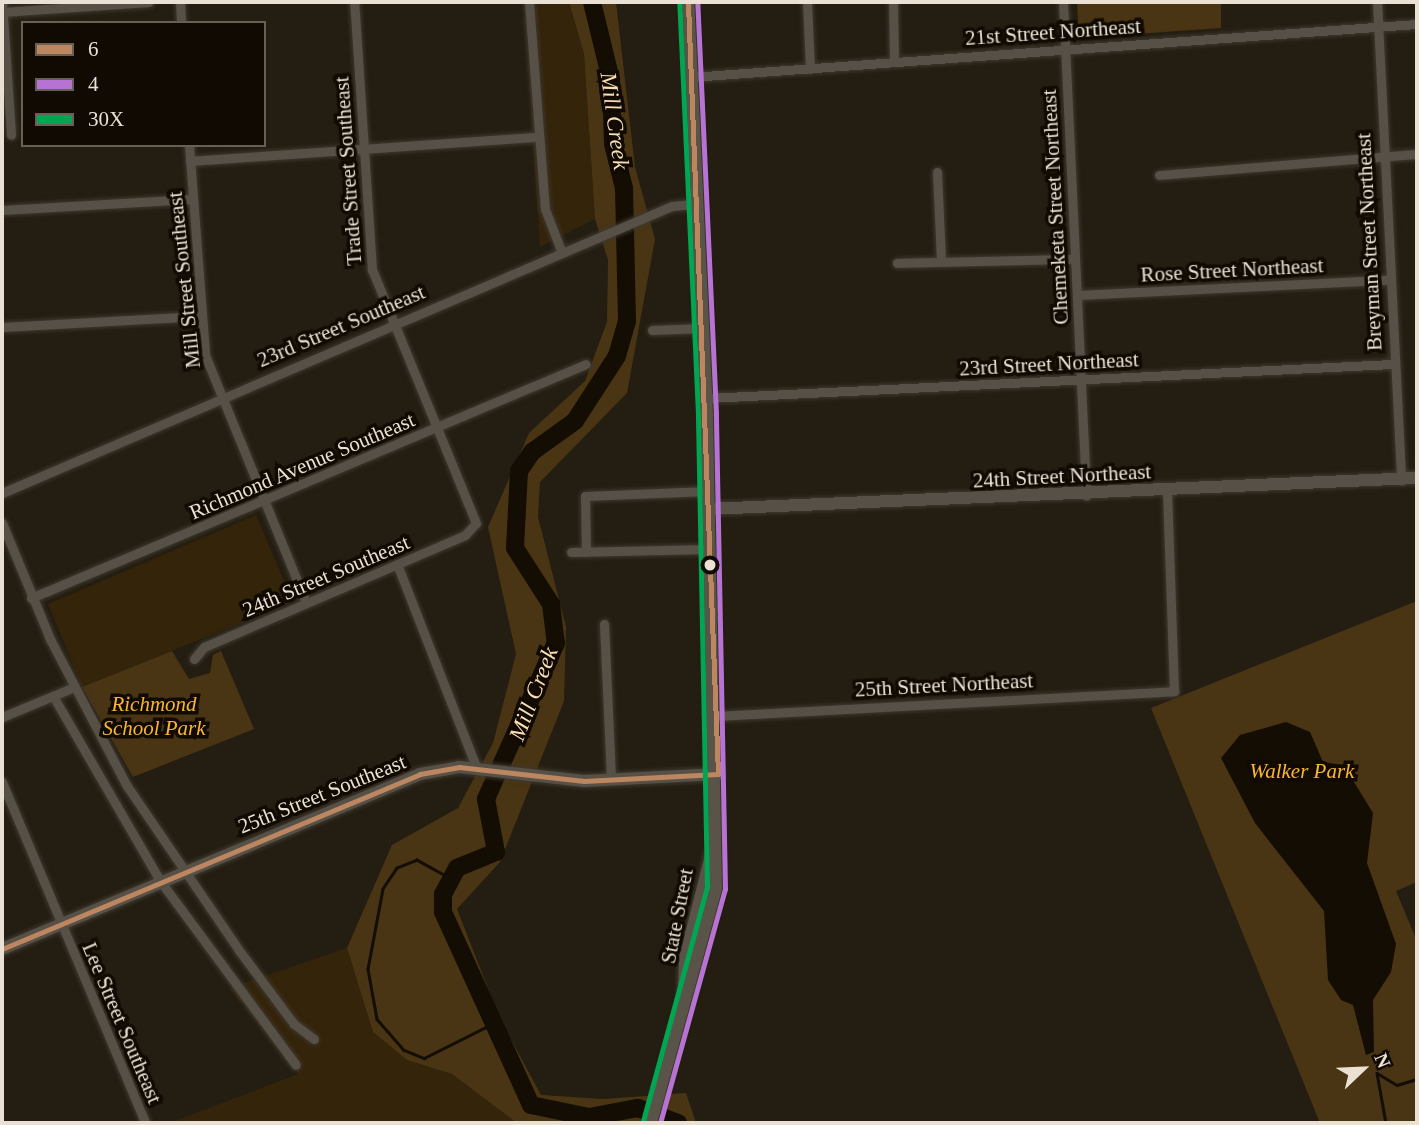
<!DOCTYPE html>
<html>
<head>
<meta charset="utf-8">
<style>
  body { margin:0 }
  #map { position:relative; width:1419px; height:1125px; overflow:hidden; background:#241d11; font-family:"Times New Roman",serif }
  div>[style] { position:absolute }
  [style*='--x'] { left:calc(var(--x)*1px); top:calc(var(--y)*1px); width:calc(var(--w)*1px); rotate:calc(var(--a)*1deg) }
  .built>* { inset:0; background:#342409 }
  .green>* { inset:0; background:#493513 }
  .water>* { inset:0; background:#140d03 }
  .stream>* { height:2.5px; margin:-1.25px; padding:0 1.25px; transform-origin:1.25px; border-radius:1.25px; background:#140d03 }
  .river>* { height:18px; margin:-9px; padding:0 9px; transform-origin:9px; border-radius:9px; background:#140d03 }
  .roads { filter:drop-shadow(0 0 2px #3e382f) drop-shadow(0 0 2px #3e382f) }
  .minor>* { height:9px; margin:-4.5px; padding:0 4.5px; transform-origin:4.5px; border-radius:4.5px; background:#565047 }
  .tertiary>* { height:12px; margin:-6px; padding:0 6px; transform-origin:6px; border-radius:6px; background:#565047 }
  .secondary>* { height:12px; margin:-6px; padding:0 6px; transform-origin:6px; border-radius:6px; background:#5a5348 }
  .bus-1>* { height:5px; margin:-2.5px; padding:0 2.5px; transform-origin:2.5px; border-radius:2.5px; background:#bb8660 }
  .bus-2>* { height:5px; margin:-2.5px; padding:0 2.5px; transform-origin:2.5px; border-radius:2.5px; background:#b673d3 }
  .bus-3>* { height:5px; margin:-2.5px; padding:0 2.5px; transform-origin:2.5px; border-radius:2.5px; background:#00a651 }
  .dots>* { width:19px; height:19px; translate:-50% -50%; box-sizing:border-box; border:4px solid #100a03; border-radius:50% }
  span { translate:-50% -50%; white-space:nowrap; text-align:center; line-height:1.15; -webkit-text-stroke:7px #100a03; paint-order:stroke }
  .street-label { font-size:21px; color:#eae1d4 }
  .park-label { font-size:21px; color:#fbb630; font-style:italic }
  .water-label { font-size:23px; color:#fadeb4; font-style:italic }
  .frame { position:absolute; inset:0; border:4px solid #eae1d4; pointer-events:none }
  .legend { position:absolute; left:21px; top:21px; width:245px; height:126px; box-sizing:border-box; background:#100a03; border:2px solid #676057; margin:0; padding:9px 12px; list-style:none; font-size:21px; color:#eae1d4 }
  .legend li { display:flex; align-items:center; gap:14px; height:35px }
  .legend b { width:35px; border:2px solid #676057 }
  .north { position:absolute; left:1328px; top:1034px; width:70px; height:70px; -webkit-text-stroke:5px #100a03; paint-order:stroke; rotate:67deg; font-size:19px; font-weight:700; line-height:28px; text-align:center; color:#eae1d4 }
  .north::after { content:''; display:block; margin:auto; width:24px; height:32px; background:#eae1d4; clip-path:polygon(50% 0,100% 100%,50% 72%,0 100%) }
</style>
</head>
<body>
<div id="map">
  <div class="built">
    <div style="clip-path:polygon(524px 2px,569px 2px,584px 54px,595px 219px,540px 247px)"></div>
    <div style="clip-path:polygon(256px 515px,293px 602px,82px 687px,48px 604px)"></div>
    <div style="clip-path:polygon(347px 948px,373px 1032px,407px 1060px,452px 1074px,517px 1123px,170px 1123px,298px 1074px,230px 988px)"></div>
  </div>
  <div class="green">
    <div style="clip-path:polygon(569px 2px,616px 2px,635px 167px,655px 239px,627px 393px,540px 482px,538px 517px,566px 627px,564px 701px,500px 862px,457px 909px,500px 1019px,541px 1095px,603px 1099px,686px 1093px,696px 1123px,517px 1123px,452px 1074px,407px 1060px,373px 1032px,347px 948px,392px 845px,458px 808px,493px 743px,516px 654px,488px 527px,529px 433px,585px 381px,607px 322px,608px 260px,595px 219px,584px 54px)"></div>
    <div style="clip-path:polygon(1077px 2px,1221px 2px,1221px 28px,1079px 38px)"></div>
    <div style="clip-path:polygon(1417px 601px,1417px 882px,1396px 891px,1417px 941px,1417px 1123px,1320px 1123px,1151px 708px)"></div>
    <div style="clip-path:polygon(172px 651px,189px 679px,210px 673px,213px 655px,221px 651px,254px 729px,133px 777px,82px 687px)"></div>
  </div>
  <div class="water">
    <div style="clip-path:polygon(1286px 722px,1310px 732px,1323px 762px,1336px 764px,1354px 782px,1373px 813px,1367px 863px,1396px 944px,1391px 972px,1373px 1000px,1374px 1052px,1366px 1055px,1353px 1005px,1341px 1000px,1328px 980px,1324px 911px,1255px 823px,1221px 758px,1240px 735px)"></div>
  </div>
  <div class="stream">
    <div style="--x:449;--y:878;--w:37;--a:-151"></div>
    <div style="--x:417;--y:860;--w:22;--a:158"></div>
    <div style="--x:397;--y:868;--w:25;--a:124"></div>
    <div style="--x:383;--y:889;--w:81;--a:100.6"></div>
    <div style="--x:368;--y:969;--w:51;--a:79.8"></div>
    <div style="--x:377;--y:1019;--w:41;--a:48.9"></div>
    <div style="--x:404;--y:1050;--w:22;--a:22"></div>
    <div style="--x:424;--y:1058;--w:74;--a:-26.6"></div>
    <div style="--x:1377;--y:1073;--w:51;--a:79.8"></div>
    <div style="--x:1377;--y:1073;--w:23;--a:31"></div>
    <div style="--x:1397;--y:1085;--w:21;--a:-17"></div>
  </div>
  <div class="river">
    <div style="--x:592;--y:2;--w:80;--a:76.3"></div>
    <div style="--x:611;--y:80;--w:64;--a:88.2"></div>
    <div style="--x:613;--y:144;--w:45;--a:76"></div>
    <div style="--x:624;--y:188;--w:133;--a:88.7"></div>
    <div style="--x:627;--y:321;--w:36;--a:106"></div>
    <div style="--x:617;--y:356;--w:77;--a:122.9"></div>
    <div style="--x:575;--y:421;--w:53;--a:144.2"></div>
    <div style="--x:532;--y:452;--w:23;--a:124"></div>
    <div style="--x:519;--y:471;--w:77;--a:93"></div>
    <div style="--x:515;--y:548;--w:67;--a:57.3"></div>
    <div style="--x:551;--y:604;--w:39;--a:83"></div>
    <div style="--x:556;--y:643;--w:171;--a:114.2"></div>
    <div style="--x:486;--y:799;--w:54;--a:79.3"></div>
    <div style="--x:496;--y:852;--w:42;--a:157.7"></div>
    <div style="--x:457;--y:868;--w:30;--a:118"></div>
    <div style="--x:443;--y:894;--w:18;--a:90"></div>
    <div style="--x:443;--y:912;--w:212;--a:65.5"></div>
    <div style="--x:531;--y:1105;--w:59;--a:11.7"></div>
    <div style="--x:589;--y:1117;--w:50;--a:-10.4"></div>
    <div style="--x:638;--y:1108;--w:43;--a:20.6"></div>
  </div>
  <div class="roads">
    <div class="minor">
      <div style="--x:2;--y:2;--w:133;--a:86.1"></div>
      <div style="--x:180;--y:2;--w:21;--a:87"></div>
      <div style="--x:529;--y:2;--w:208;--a:85.6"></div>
      <div style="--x:545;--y:209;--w:47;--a:68.9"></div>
      <div style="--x:807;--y:2;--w:67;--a:87.4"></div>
      <div style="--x:893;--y:2;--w:60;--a:89"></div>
      <div style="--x:1063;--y:2;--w:494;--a:87.3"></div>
      <div style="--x:1377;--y:2;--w:479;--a:87.1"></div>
      <div style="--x:2;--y:12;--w:147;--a:-3.9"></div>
      <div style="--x:691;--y:77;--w:728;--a:-4.18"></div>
      <div style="--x:189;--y:145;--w:211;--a:85.6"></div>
      <div style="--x:205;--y:355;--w:268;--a:67.8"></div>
      <div style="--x:190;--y:161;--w:348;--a:-4"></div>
      <div style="--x:937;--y:172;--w:89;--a:87.4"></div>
      <div style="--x:1159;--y:175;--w:259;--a:-4.7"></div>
      <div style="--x:2;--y:210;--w:190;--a:-3.3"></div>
      <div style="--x:897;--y:263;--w:178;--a:-1.3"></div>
      <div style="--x:1077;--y:295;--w:312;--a:-2.8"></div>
      <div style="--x:2;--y:327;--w:199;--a:-3.2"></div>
      <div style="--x:652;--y:330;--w:51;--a:-2.2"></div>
      <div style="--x:707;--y:398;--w:687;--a:-2.84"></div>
      <div style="--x:2;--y:493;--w:729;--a:-23.19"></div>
      <div style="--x:672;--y:206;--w:25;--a:-5"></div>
      <div style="--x:2;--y:523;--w:126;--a:67.5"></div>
      <div style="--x:50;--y:639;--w:166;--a:62.4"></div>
      <div style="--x:127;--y:786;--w:197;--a:55.7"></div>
      <div style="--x:238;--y:949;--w:94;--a:53.3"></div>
      <div style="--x:294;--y:1024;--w:25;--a:37"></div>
      <div style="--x:571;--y:552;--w:139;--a:-1.2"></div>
      <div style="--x:586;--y:552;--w:56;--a:-91"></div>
      <div style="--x:585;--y:496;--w:123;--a:-2.3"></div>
      <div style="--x:397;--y:564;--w:220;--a:68.7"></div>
      <div style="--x:31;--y:598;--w:602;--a:-22.86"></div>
      <div style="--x:604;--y:624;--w:155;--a:87.4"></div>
      <div style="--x:194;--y:659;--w:16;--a:-50"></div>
      <div style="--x:204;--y:647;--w:284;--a:-23.2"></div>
      <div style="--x:465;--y:535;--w:16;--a:-47"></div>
      <div style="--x:476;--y:523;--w:274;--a:-112.3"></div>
      <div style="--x:372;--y:270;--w:269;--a:-93.8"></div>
      <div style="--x:53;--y:696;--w:215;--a:59.9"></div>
      <div style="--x:161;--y:882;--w:227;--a:53.6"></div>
      <div style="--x:716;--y:716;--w:459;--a:-3.1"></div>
      <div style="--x:1174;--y:691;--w:200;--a:-92"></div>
      <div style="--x:2;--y:717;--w:78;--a:-22.6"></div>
      <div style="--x:2;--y:782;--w:370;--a:67.2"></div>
    </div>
    <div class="tertiary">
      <div style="--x:709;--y:509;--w:709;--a:-2.51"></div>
      <div style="--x:2;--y:949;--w:453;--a:-22.7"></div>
      <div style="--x:420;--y:774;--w:40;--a:-10"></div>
      <div style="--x:459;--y:767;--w:126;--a:6.4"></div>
      <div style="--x:584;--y:781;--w:134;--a:-3"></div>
    </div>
    <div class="secondary">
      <div style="--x:684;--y:990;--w:32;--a:-88"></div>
      <div style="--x:685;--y:958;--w:110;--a:-75.8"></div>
      <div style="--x:651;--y:1123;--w:244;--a:-74.5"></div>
      <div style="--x:716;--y:888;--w:474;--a:-91.1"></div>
      <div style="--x:707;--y:414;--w:412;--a:-92.6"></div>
    </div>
  </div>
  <div class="bus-1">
    <div style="--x:2;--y:949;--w:453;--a:-22.7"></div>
    <div style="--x:420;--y:774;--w:40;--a:-10"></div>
    <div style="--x:459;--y:767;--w:126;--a:6.4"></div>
    <div style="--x:584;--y:781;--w:134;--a:-3"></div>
    <div style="--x:718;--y:774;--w:773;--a:-92.23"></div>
  </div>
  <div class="bus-2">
    <div style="--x:660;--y:1123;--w:243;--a:-74.5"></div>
    <div style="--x:725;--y:889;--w:475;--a:-91.1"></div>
    <div style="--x:716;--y:414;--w:412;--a:-92.6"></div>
  </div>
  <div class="bus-3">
    <div style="--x:643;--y:1121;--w:243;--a:-74.7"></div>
    <div style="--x:707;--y:887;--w:473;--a:-91.1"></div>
    <div style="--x:698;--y:414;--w:412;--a:-92.6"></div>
  </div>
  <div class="dots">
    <div style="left:710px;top:565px;background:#eae1d4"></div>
  </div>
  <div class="street-label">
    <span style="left:1053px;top:32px;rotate:-4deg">21st Street Northeast</span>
    <span style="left:348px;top:171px;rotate:-94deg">Trade Street Southeast</span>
    <span style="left:1055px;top:207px;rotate:-93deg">Chemeketa Street Northeast</span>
    <span style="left:1369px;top:242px;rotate:-93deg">Breyman Street Northeast</span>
    <span style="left:1232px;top:270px;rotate:-3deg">Rose Street Northeast</span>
    <span style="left:184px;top:280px;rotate:-96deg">Mill Street Southeast</span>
    <span style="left:341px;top:326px;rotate:-23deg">23rd Street Southeast</span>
    <span style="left:1049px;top:364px;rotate:-3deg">23rd Street Northeast</span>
    <span style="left:302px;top:466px;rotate:-23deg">Richmond Avenue Southeast</span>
    <span style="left:1062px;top:476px;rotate:-3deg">24th Street Northeast</span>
    <span style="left:326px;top:576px;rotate:-23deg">24th Street Southeast</span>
    <span style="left:944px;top:685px;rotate:-3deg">25th Street Northeast</span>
    <span style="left:322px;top:794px;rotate:-22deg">25th Street Southeast</span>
    <span style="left:677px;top:916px;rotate:-79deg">State Street</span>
    <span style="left:122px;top:1023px;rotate:67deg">Lee Street Southeast</span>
  </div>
  <div class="park-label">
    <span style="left:154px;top:716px">Richmond<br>School Park</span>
    <span style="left:1302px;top:771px">Walker Park</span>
  </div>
  <div class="water-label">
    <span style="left:614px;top:121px;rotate:82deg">Mill Creek</span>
    <span style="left:534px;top:694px;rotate:-69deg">Mill Creek</span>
  </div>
  <div class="frame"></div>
  <ul class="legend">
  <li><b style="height:9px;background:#bb8660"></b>6</li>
  <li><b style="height:9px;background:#b673d3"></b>4</li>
  <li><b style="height:9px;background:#00a651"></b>30X</li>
  </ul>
  <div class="north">N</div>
</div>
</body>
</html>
